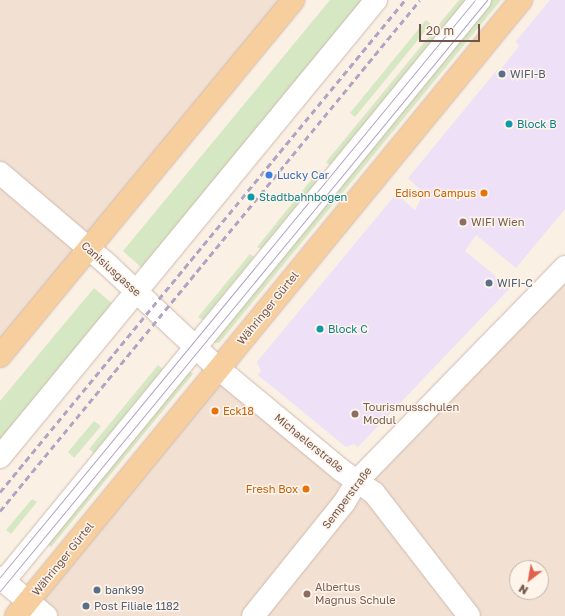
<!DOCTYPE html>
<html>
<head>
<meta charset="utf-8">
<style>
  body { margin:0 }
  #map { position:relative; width:565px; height:616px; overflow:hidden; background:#fbf0e4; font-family:"Golos Text",sans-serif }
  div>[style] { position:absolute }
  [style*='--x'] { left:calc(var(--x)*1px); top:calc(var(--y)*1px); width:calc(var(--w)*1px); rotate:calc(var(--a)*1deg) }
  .residential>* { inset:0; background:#f2e1d2 }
  .education>* { inset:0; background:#ede0f7 }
  .green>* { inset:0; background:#d5e8c3 }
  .roads { filter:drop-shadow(0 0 1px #ceb9ae) drop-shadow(0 0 1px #ceb9ae) }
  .minor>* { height:22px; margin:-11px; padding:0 11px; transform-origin:11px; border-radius:11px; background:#fff }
  .major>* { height:22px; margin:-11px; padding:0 11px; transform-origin:11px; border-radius:11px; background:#f7cf9f }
  .tram>* { height:1px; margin:-0.5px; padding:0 0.5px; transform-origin:0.5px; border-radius:0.5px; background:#b2a3c4 }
  .rail>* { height:3px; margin-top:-1.5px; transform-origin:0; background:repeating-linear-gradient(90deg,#b2a3c4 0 6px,transparent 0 10px) }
  .dots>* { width:11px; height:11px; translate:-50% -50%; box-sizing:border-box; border:2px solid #fef4ea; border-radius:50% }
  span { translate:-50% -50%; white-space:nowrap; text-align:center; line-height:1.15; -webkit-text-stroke:3px #fef4ea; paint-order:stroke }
  .service-label { font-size:11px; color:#4e5e75 }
  .left { translate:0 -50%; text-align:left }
  .culture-label { font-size:11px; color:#0d838f }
  .shop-label { font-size:11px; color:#366cbe }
  .food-label { font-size:11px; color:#c56008 }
  .right { translate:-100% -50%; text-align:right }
  .education-label { font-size:11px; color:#785e54 }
  .street-label { font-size:11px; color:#72554b }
  .north { position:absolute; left:509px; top:560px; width:40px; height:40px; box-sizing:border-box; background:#fef4ea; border:1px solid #c6b4aa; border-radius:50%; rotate:211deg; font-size:11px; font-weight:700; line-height:16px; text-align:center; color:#72554b }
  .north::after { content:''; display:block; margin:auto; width:14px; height:18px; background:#e0624e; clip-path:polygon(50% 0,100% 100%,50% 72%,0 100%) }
  .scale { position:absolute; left:419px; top:24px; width:61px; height:18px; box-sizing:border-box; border:2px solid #72554b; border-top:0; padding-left:5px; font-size:12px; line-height:14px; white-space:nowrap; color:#72554b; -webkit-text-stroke:3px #fef4ea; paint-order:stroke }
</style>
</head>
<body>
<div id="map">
  <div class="residential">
    <div style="clip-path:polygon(0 0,293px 0,0 357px)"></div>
    <div style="clip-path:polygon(evenodd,565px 277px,565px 616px,4px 616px,207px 368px,357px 494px,565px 277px,517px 568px,541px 568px,541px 592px,517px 592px,517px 568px)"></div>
  </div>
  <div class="education">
    <div style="clip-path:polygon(550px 0,565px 0,565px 209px,516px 268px,476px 235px,465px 251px,510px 288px,358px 447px,354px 444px,346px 447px,258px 375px,261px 371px,257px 362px,396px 194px,415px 210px,424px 193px,408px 178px,497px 70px,501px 69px,519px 46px,516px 41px)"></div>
  </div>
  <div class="green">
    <div style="clip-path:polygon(330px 0,364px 0,143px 269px,123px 251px)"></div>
    <div style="clip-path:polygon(459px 0,466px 0,330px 165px,326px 162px)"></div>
    <div style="clip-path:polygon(491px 0,501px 0,219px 343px,211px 342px)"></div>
    <div style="clip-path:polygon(426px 20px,431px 24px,355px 117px,350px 113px)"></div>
    <div style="clip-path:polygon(319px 170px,323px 174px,261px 249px,257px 247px)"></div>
    <div style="clip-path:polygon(250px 254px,254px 257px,203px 320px,198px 317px)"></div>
    <div style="clip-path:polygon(94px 288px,114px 305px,0 445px,0 401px)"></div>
    <div style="clip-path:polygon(158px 365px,163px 369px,94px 453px,89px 449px)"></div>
    <div style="clip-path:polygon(188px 370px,193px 374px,51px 547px,46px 543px)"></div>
    <div style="clip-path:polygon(94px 421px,101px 426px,74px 458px,68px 452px)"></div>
    <div style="clip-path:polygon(32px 499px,37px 502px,11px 534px,6px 530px)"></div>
  </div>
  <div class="roads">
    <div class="minor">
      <div style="--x:0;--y:173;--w:140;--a:40.4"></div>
      <div style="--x:107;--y:264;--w:154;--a:43.2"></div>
      <div style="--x:219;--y:369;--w:158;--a:39.6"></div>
      <div style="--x:341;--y:470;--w:40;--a:34.9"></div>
      <div style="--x:374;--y:493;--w:155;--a:52.3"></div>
      <div style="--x:0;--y:457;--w:592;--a:-50.55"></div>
      <div style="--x:0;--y:578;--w:60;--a:39.6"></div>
      <div style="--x:4;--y:581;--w:751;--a:-50.67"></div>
      <div style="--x:253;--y:616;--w:145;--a:-51.2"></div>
      <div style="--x:344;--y:503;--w:27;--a:-59"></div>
      <div style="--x:358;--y:480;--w:297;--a:-45.8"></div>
    </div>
    <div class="major">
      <div style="--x:0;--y:356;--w:461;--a:-50.5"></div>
      <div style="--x:16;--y:616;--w:797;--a:-50.65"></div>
    </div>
  </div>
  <div class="tram">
    <div style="--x:0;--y:577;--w:747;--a:-50.54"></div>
    <div style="--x:0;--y:591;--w:766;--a:-50.51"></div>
  </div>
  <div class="rail">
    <div style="--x:0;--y:492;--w:637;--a:-50.54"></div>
    <div style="--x:0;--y:511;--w:661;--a:-50.58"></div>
  </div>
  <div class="dots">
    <div style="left:502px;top:74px;background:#5c6f8a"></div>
    <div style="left:509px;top:124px;background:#0f9aa8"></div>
    <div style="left:269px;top:175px;background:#3f7fe0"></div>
    <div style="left:484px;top:193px;background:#e8710a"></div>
    <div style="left:251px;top:197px;background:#0f9aa8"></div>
    <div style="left:463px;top:222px;background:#8d6e63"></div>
    <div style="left:489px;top:283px;background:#5c6f8a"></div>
    <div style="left:320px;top:329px;background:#0f9aa8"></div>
    <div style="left:215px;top:411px;background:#e8710a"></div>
    <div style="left:355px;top:414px;background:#8d6e63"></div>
    <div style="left:306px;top:489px;background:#e8710a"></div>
    <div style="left:97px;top:590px;background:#5c6f8a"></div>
    <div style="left:307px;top:594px;background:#8d6e63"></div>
    <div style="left:86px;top:606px;background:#5c6f8a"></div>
  </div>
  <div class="service-label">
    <span class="left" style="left:510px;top:74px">WIFI-B</span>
    <span class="left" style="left:497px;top:283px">WIFI-C</span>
    <span class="left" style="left:105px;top:590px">bank99</span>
    <span class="left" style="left:94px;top:606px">Post Filiale 1182</span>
  </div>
  <div class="culture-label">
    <span class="left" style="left:517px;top:124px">Block B</span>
    <span class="left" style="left:259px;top:197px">Stadtbahnbogen</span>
    <span class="left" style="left:328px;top:329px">Block C</span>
  </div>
  <div class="shop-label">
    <span class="left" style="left:277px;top:175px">Lucky Car</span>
  </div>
  <div class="food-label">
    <span class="right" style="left:476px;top:193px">Edison Campus</span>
    <span class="left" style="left:223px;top:411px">Eck18</span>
    <span class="right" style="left:298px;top:489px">Fresh Box</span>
  </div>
  <div class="education-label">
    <span class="left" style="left:471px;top:222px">WIFI Wien</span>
    <span class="left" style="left:363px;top:414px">Tourismusschulen<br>Modul</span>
    <span class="left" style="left:315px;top:594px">Albertus<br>Magnus Schule</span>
  </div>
  <div class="street-label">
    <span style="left:111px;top:269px;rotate:42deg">Canisiusgasse</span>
    <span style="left:268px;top:308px;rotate:-51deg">Währinger Gürtel</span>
    <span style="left:309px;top:443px;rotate:39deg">Michaelerstraße</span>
    <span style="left:347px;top:498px;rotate:-53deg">Semperstraße</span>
    <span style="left:63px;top:559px;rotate:-51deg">Währinger Gürtel</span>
  </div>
  <div class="north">N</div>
  <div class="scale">20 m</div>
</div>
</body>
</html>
